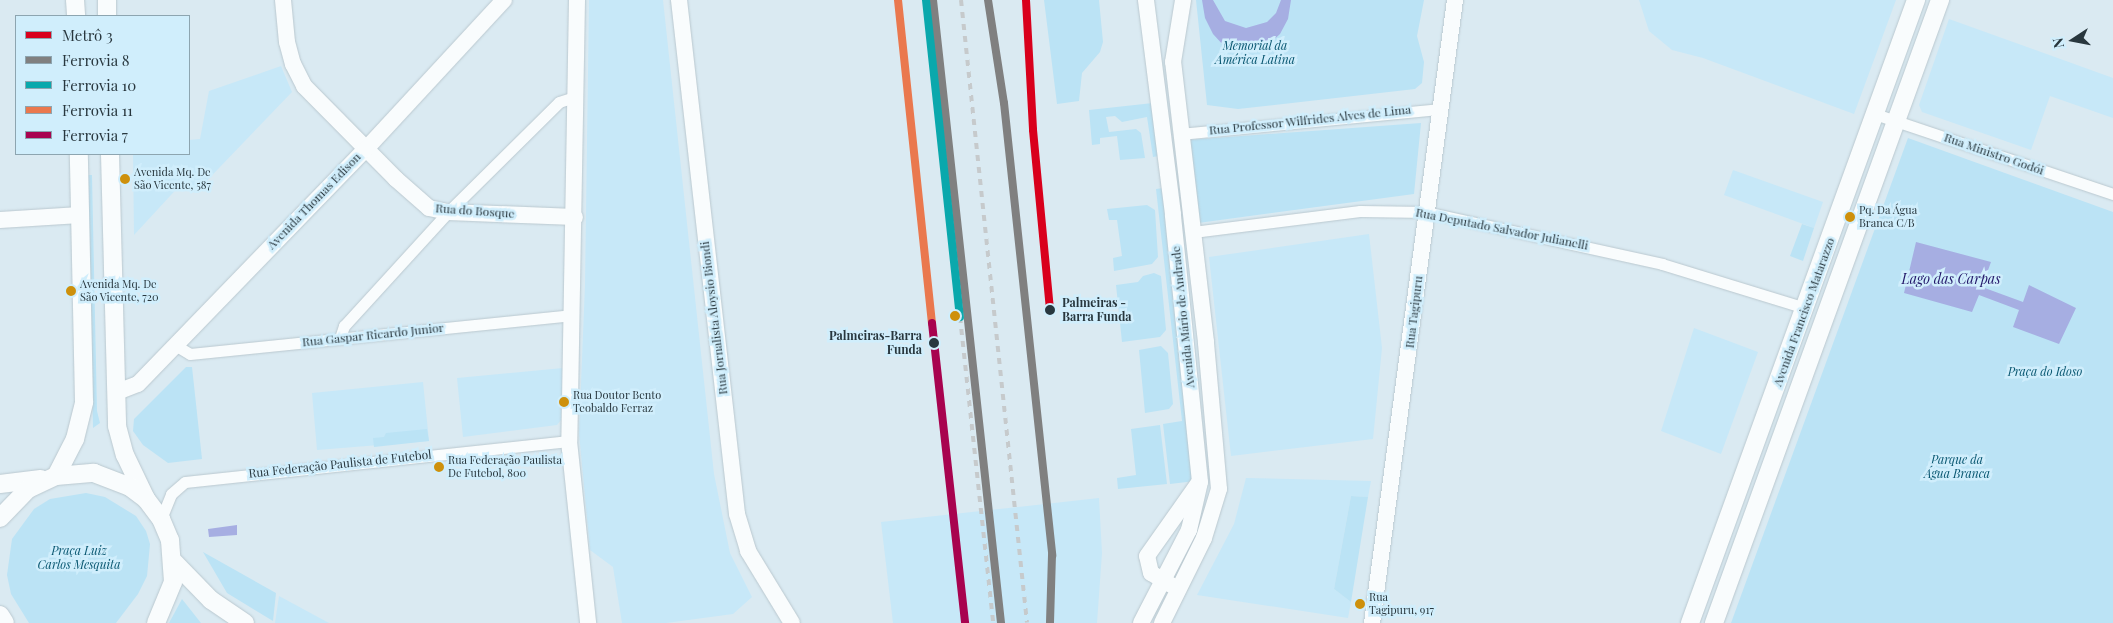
<!DOCTYPE html>
<html>
<head>
<meta charset="utf-8">
<style>
  body { margin:0 }
  #map { position:relative; width:2113px; height:623px; overflow:hidden; background:#daeaf2; font-family:"Playfair Display",serif }
  div>[style] { position:absolute }
  [style*='--x'] { left:calc(var(--x)*1px); top:calc(var(--y)*1px); width:calc(var(--w)*1px); rotate:calc(var(--a)*1deg) }
  .built>* { inset:0; background:#c7e8f8 }
  .green>* { inset:0; background:#bbe3f5 }
  .water>* { inset:0; background:#a6aee2 }
  .roads { filter:drop-shadow(0 0 1px #bac8cf) drop-shadow(0 0 1px #bac8cf) }
  .street>* { height:11px; margin:-5.5px; padding:0 5.5px; transform-origin:5.5px; border-radius:5.5px; background:#f9fcfd }
  .secondary>* { height:16px; margin:-8px; padding:0 8px; transform-origin:8px; border-radius:8px; background:#f9fcfd }
  .primary>* { height:18px; margin:-9px; padding:0 9px; transform-origin:9px; border-radius:9px; background:#f9fcfd }
  .rail>* { height:4px; margin-top:-2px; transform-origin:0; background:repeating-linear-gradient(90deg,#c6cacc 0 6px,transparent 0 12px) }
  .rail-1>* { height:8px; margin:-4px; padding:0 4px; transform-origin:4px; border-radius:4px; background:#808080 }
  .rail-2>* { height:8px; margin:-4px; padding:0 4px; transform-origin:4px; border-radius:4px; background:#0aa8ac }
  .rail-3>* { height:8px; margin:-4px; padding:0 4px; transform-origin:4px; border-radius:4px; background:#ea784e }
  .rail-4>* { height:8px; margin:-4px; padding:0 4px; transform-origin:4px; border-radius:4px; background:#a8034f }
  .metro-1>* { height:8px; margin:-4px; padding:0 4px; transform-origin:4px; border-radius:4px; background:#d9001c }
  .dots>* { width:14px; height:14px; translate:-50% -50%; box-sizing:border-box; border:2px solid #d0eefc; border-radius:50% }
  span { translate:-50% -50%; white-space:nowrap; text-align:center; line-height:1.15; -webkit-text-stroke:5px #d0eefc; paint-order:stroke }
  .bus-label { font-size:11px; color:#28373e }
  .left { translate:0 -50%; text-align:left }
  .park-label { font-size:12px; color:#095771; font-style:italic }
  .street-label { font-size:12px; color:#28373e }
  .stop-label { font-size:12px; color:#28373e; font-weight:700 }
  .right { translate:-100% -50%; text-align:right }
  .water-label { font-size:14px; color:#23186a; font-style:italic }
  .legend { position:absolute; left:15px; top:15px; width:175px; height:140px; box-sizing:border-box; background:#d0eefc; border:1px solid #8da5b0; margin:0; padding:6px 9px; list-style:none; font-size:15px; color:#28373e }
  .legend li { display:flex; align-items:center; gap:10px; height:25px }
  .legend b { width:25px; border:1px solid #8da5b0 }
  .north { position:absolute; left:2048px; top:15px; width:50px; height:50px; -webkit-text-stroke:4px #d0eefc; paint-order:stroke; rotate:259deg; font-size:14px; font-weight:700; line-height:20px; text-align:center; color:#28373e }
  .north::after { content:''; display:block; margin:auto; width:18px; height:22px; background:#28373e; clip-path:polygon(50% 0,100% 100%,50% 72%,0 100%) }
</style>
</head>
<body>
<div id="map">
  <div class="built">
    <div style="clip-path:polygon(589px 0,663px 0,714px 474px,730px 553px,752px 597px,733px 614px,666px 623px,622px 623px,613px 567px,590px 550px,579px 433px,585px 285px)"></div>
    <div style="clip-path:polygon(1639px 0,1896px 0,1854px 114px,1703px 58px,1672px 50px,1649px 31px)"></div>
    <div style="clip-path:polygon(1949px 19px,2113px 78px,2113px 118px,2050px 96px,2031px 150px,1922px 112px,1919px 105px)"></div>
    <div style="clip-path:polygon(281px 66px,292px 92px,195px 193px,183px 182px,134px 235px,133px 154px,189px 154px,189px 140px,200px 139px,209px 91px)"></div>
    <div style="clip-path:polygon(1733px 170px,1823px 202px,1814px 228px,1724px 195px)"></div>
    <div style="clip-path:polygon(1369px 234px,1382px 348px,1373px 439px,1231px 456px,1209px 257px)"></div>
    <div style="clip-path:polygon(1694px 328px,1758px 352px,1721px 454px,1661px 431px)"></div>
    <div style="clip-path:polygon(563px 368px,561px 420px,557px 425px,463px 437px,457px 378px)"></div>
    <div style="clip-path:polygon(423px 382px,429px 441px,317px 450px,312px 393px)"></div>
    <div style="clip-path:polygon(1246px 478px,1371px 481px,1368px 497px,1351px 496px,1334px 589px,1351px 602px,1348px 618px,1197px 595px,1234px 524px)"></div>
    <div style="clip-path:polygon(1099px 498px,1102px 553px,1097px 623px,893px 623px,881px 522px)"></div>
    <div style="clip-path:polygon(279px 596px,329px 623px,275px 623px)"></div>
  </div>
  <div class="green">
    <div style="clip-path:polygon(1044px 0,1099px 0,1103px 42px,1100px 52px,1082px 73px,1079px 101px,1057px 104px)"></div>
    <div style="clip-path:polygon(1196px 0,1424px 0,1417px 36px,1424px 62px,1422px 83px,1415px 89px,1238px 109px,1207px 105px)"></div>
    <div style="clip-path:polygon(1153px 103px,1159px 156px,1153px 157px,1147px 117px,1122px 122px,1115px 116px,1106px 117px,1109px 132px,1136px 129px,1141px 133px,1145px 158px,1120px 160px,1117px 136px,1100px 138px,1100px 144px,1092px 145px,1089px 110px)"></div>
    <div style="clip-path:polygon(1421px 123px,1414px 194px,1198px 223px,1188px 140px)"></div>
    <div style="clip-path:polygon(1908px 138px,2113px 212px,2113px 623px,1731px 623px)"></div>
    <div style="clip-path:polygon(88px 175px,92px 175px,97px 411px,100px 423px,93px 428px)"></div>
    <div style="clip-path:polygon(1163px 188px,1195px 481px,1170px 484px,1163px 424px,1182px 421px,1156px 189px)"></div>
    <div style="clip-path:polygon(1147px 205px,1155px 210px,1158px 257px,1152px 264px,1114px 271px,1113px 258px,1122px 256px,1117px 220px,1109px 220px,1107px 209px)"></div>
    <div style="clip-path:polygon(1802px 224px,1814px 228px,1803px 261px,1790px 256px)"></div>
    <div style="clip-path:polygon(1154px 273px,1161px 276px,1166px 330px,1160px 337px,1122px 342px,1116px 285px,1138px 282px,1143px 276px)"></div>
    <div style="clip-path:polygon(1161px 346px,1168px 353px,1173px 404px,1169px 409px,1145px 413px,1139px 350px)"></div>
    <div style="clip-path:polygon(186px 367px,192px 367px,202px 459px,168px 463px,143px 445px,133px 431px,134px 419px)"></div>
    <div style="clip-path:polygon(1160px 425px,1167px 484px,1118px 489px,1117px 478px,1136px 475px,1131px 429px)"></div>
    <div style="clip-path:polygon(427px 429px,429px 441px,374px 447px,373px 438px,384px 437px,386px 433px)"></div>
    <div style="clip-path:polygon(86px 493px,105px 497px,136px 516px,146px 531px,150px 544px,147px 576px,138px 594px,116px 623px,29px 623px,11px 594px,7px 575px,12px 539px,34px 509px,50px 499px)"></div>
    <div style="clip-path:polygon(1351px 496px,1368px 497px,1351px 602px,1334px 589px)"></div>
    <div style="clip-path:polygon(203px 552px,276px 593px,273px 621px,227px 593px)"></div>
    <div style="clip-path:polygon(182px 599px,201px 623px,169px 623px)"></div>
  </div>
  <div class="water">
    <div style="clip-path:polygon(1202px 0,1213px 0,1225px 21px,1246px 28px,1267px 22px,1276px 13px,1281px 0,1291px 0,1288px 19px,1280px 34px,1268px 45px,1244px 52px,1225px 47px,1213px 34px,1205px 18px)"></div>
    <div style="clip-path:polygon(1916px 242px,1991px 262px,1982px 287px,2023px 302px,2029px 285px,2076px 308px,2059px 344px,2013px 327px,2019px 310px,1979px 295px,1972px 312px,1904px 293px)"></div>
    <div style="clip-path:polygon(237px 525px,237px 535px,209px 537px,208px 529px)"></div>
  </div>
  <div class="roads">
    <div class="street">
      <div style="--x:1875;--y:114;--w:251;--a:18.6"></div>
      <div style="--x:1180;--y:134;--w:262;--a:-5.5"></div>
      <div style="--x:1193;--y:232;--w:168;--a:-7.2"></div>
      <div style="--x:1360;--y:211;--w:66;--a:0.9"></div>
      <div style="--x:1426;--y:212;--w:242;--a:12.4"></div>
      <div style="--x:1662;--y:264;--w:150;--a:17.1"></div>
      <div style="--x:340;--y:338;--w:13;--a:-72"></div>
      <div style="--x:344;--y:326;--w:154;--a:-47.6"></div>
      <div style="--x:448;--y:212;--w:156;--a:-44.7"></div>
      <div style="--x:559;--y:102;--w:19;--a:-18"></div>
      <div style="--x:175;--y:345;--w:17;--a:31"></div>
      <div style="--x:190;--y:354;--w:385;--a:-5.8"></div>
      <div style="--x:161;--y:519;--w:27;--a:-68"></div>
      <div style="--x:171;--y:494;--w:18;--a:-41"></div>
      <div style="--x:185;--y:482;--w:386;--a:-6.1"></div>
    </div>
    <div class="secondary">
      <div style="--x:283;--y:0;--w:42;--a:84.6"></div>
      <div style="--x:287;--y:42;--w:23;--a:75"></div>
      <div style="--x:293;--y:64;--w:25;--a:63"></div>
      <div style="--x:304;--y:86;--w:131;--a:45.3"></div>
      <div style="--x:396;--y:179;--w:44;--a:41.3"></div>
      <div style="--x:429;--y:208;--w:19;--a:12"></div>
      <div style="--x:448;--y:212;--w:127;--a:2.3"></div>
      <div style="--x:577;--y:0;--w:441;--a:91"></div>
      <div style="--x:569;--y:441;--w:183;--a:84"></div>
      <div style="--x:679;--y:0;--w:517;--a:83.56"></div>
      <div style="--x:737;--y:514;--w:39;--a:73"></div>
      <div style="--x:748;--y:551;--w:84;--a:58.6"></div>
      <div style="--x:0;--y:220;--w:80;--a:-3.6"></div>
      <div style="--x:117;--y:392;--w:22;--a:-21"></div>
      <div style="--x:138;--y:384;--w:327;--a:-45.9"></div>
      <div style="--x:366;--y:149;--w:203;--a:-47.2"></div>
      <div style="--x:1171;--y:585;--w:23;--a:-149"></div>
      <div style="--x:1151;--y:573;--w:17;--a:-103"></div>
      <div style="--x:1147;--y:556;--w:88;--a:-54.7"></div>
      <div style="--x:1141;--y:623;--w:105;--a:-62.7"></div>
      <div style="--x:1189;--y:530;--w:49;--a:-77.1"></div>
      <div style="--x:1200;--y:482;--w:269;--a:-95.8"></div>
      <div style="--x:1173;--y:214;--w:216;--a:-97.2"></div>
      <div style="--x:1162;--y:623;--w:95;--a:-63.7"></div>
      <div style="--x:1204;--y:538;--w:51;--a:-73"></div>
      <div style="--x:1219;--y:489;--w:148;--a:-95.1"></div>
      <div style="--x:1206;--y:342;--w:282;--a:-96.7"></div>
      <div style="--x:1173;--y:62;--w:63;--a:-80.8"></div>
      <div style="--x:1372;--y:623;--w:629;--a:-82.41"></div>
    </div>
    <div class="primary">
      <div style="--x:75;--y:0;--w:16;--a:86"></div>
      <div style="--x:107;--y:0;--w:16;--a:90"></div>
      <div style="--x:110;--y:154;--w:272;--a:88.5"></div>
      <div style="--x:117;--y:426;--w:30;--a:75"></div>
      <div style="--x:125;--y:455;--w:49;--a:64.5"></div>
      <div style="--x:56;--y:476;--w:42;--a:-62.8"></div>
      <div style="--x:75;--y:439;--w:38;--a:-76"></div>
      <div style="--x:84;--y:402;--w:248;--a:-91.2"></div>
      <div style="--x:0;--y:484;--w:41;--a:-7"></div>
      <div style="--x:0;--y:518;--w:40;--a:-46"></div>
      <div style="--x:28;--y:489;--w:31;--a:-25"></div>
      <div style="--x:56;--y:476;--w:38;--a:-5"></div>
      <div style="--x:94;--y:473;--w:39;--a:21"></div>
      <div style="--x:130;--y:487;--w:20;--a:37"></div>
      <div style="--x:146;--y:499;--w:25;--a:53"></div>
      <div style="--x:161;--y:519;--w:23;--a:67"></div>
      <div style="--x:170;--y:540;--w:42;--a:85.9"></div>
      <div style="--x:173;--y:582;--w:44;--a:112.5"></div>
      <div style="--x:174;--y:562;--w:53;--a:45.8"></div>
      <div style="--x:211;--y:600;--w:41;--a:34.1"></div>
      <div style="--x:0;--y:615;--w:9;--a:58"></div>
      <div style="--x:1690;--y:623;--w:663;--a:-70.06"></div>
      <div style="--x:1714;--y:623;--w:663;--a:-70.06"></div>
    </div>
  </div>
  <div class="rail">
    <div style="--x:961;--y:0;--w:626;--a:83.95"></div>
    <div style="--x:960;--y:317;--w:308;--a:83.8"></div>
  </div>
  <div class="rail-1">
    <div style="--x:933;--y:0;--w:627;--a:83.77"></div>
    <div style="--x:988;--y:0;--w:104;--a:81.2"></div>
    <div style="--x:1004;--y:103;--w:455;--a:83.9"></div>
    <div style="--x:1052;--y:555;--w:68;--a:91.7"></div>
  </div>
  <div class="rail-2">
    <div style="--x:926;--y:0;--w:319;--a:83.9"></div>
  </div>
  <div class="rail-3">
    <div style="--x:898;--y:0;--w:325;--a:84"></div>
  </div>
  <div class="rail-4">
    <div style="--x:932;--y:323;--w:302;--a:83.7"></div>
  </div>
  <div class="metro-1">
    <div style="--x:1026;--y:0;--w:130;--a:86.9"></div>
    <div style="--x:1033;--y:130;--w:181;--a:84.6"></div>
  </div>
  <div class="dots">
    <div style="left:125px;top:179px;background:#ce900c"></div>
    <div style="left:1850px;top:217px;background:#ce900c"></div>
    <div style="left:71px;top:291px;background:#ce900c"></div>
    <div style="left:1050px;top:310px;background:#28373e"></div>
    <div style="left:955px;top:316px;background:#ce900c"></div>
    <div style="left:934px;top:343px;background:#28373e"></div>
    <div style="left:564px;top:402px;background:#ce900c"></div>
    <div style="left:439px;top:467px;background:#ce900c"></div>
    <div style="left:1360px;top:604px;background:#ce900c"></div>
  </div>
  <div class="bus-label">
    <span class="left" style="left:134px;top:179px">Avenida Mq. De<br>São Vicente, 587</span>
    <span class="left" style="left:1859px;top:217px">Pq. Da Água<br>Branca C/B</span>
    <span class="left" style="left:80px;top:291px">Avenida Mq. De<br>São Vicente, 720</span>
    <span class="left" style="left:573px;top:402px">Rua Doutor Bento<br>Teobaldo Ferraz</span>
    <span class="left" style="left:448px;top:467px">Rua Federação Paulista<br>De Futebol, 800</span>
    <span class="left" style="left:1369px;top:604px">Rua<br>Tagipuru, 917</span>
  </div>
  <div class="park-label">
    <span style="left:1255px;top:53px">Memorial da<br>América Latina</span>
    <span style="left:2045px;top:372px">Praça do Idoso</span>
    <span style="left:1957px;top:467px">Parque da<br>Água Branca</span>
    <span style="left:79px;top:558px">Praça Luiz<br>Carlos Mesquita</span>
  </div>
  <div class="street-label">
    <span style="left:1310px;top:120px;rotate:-6deg">Rua Professor Wilfrides Alves de Lima</span>
    <span style="left:1994px;top:154px;rotate:19deg">Rua Ministro Godói</span>
    <span style="left:314px;top:201px;rotate:-46deg">Avenida Thomas Edison</span>
    <span style="left:475px;top:211px;rotate:4deg">Rua do Bosque</span>
    <span style="left:1502px;top:229px;rotate:11deg">Rua Deputado Salvador Julianelli</span>
    <span style="left:1414px;top:312px;rotate:-83deg">Rua Tagipuru</span>
    <span style="left:1804px;top:312px;rotate:-70deg">Avenida Francisco Matarazzo</span>
    <span style="left:1183px;top:317px;rotate:-96deg">Avenida Mário de Andrade</span>
    <span style="left:714px;top:318px;rotate:-97deg">Rua Jornalista Aloysio Biondi</span>
    <span style="left:373px;top:335px;rotate:-6deg">Rua Gaspar Ricardo Junior</span>
    <span style="left:340px;top:464px;rotate:-6deg">Rua Federação Paulista de Futebol</span>
  </div>
  <div class="stop-label">
    <span class="left" style="left:1062px;top:310px">Palmeiras -<br>Barra Funda</span>
    <span class="right" style="left:922px;top:343px">Palmeiras-Barra<br>Funda</span>
  </div>
  <div class="water-label">
    <span style="left:1951px;top:279px">Lago das Carpas</span>
  </div>
  <ul class="legend">
  <li><b style="height:6px;background:#d9001c"></b>Metrô 3</li>
  <li><b style="height:6px;background:#808080"></b>Ferrovia 8</li>
  <li><b style="height:6px;background:#0aa8ac"></b>Ferrovia 10</li>
  <li><b style="height:6px;background:#ea784e"></b>Ferrovia 11</li>
  <li><b style="height:6px;background:#a8034f"></b>Ferrovia 7</li>
  </ul>
  <div class="north">N</div>
</div>
</body>
</html>
